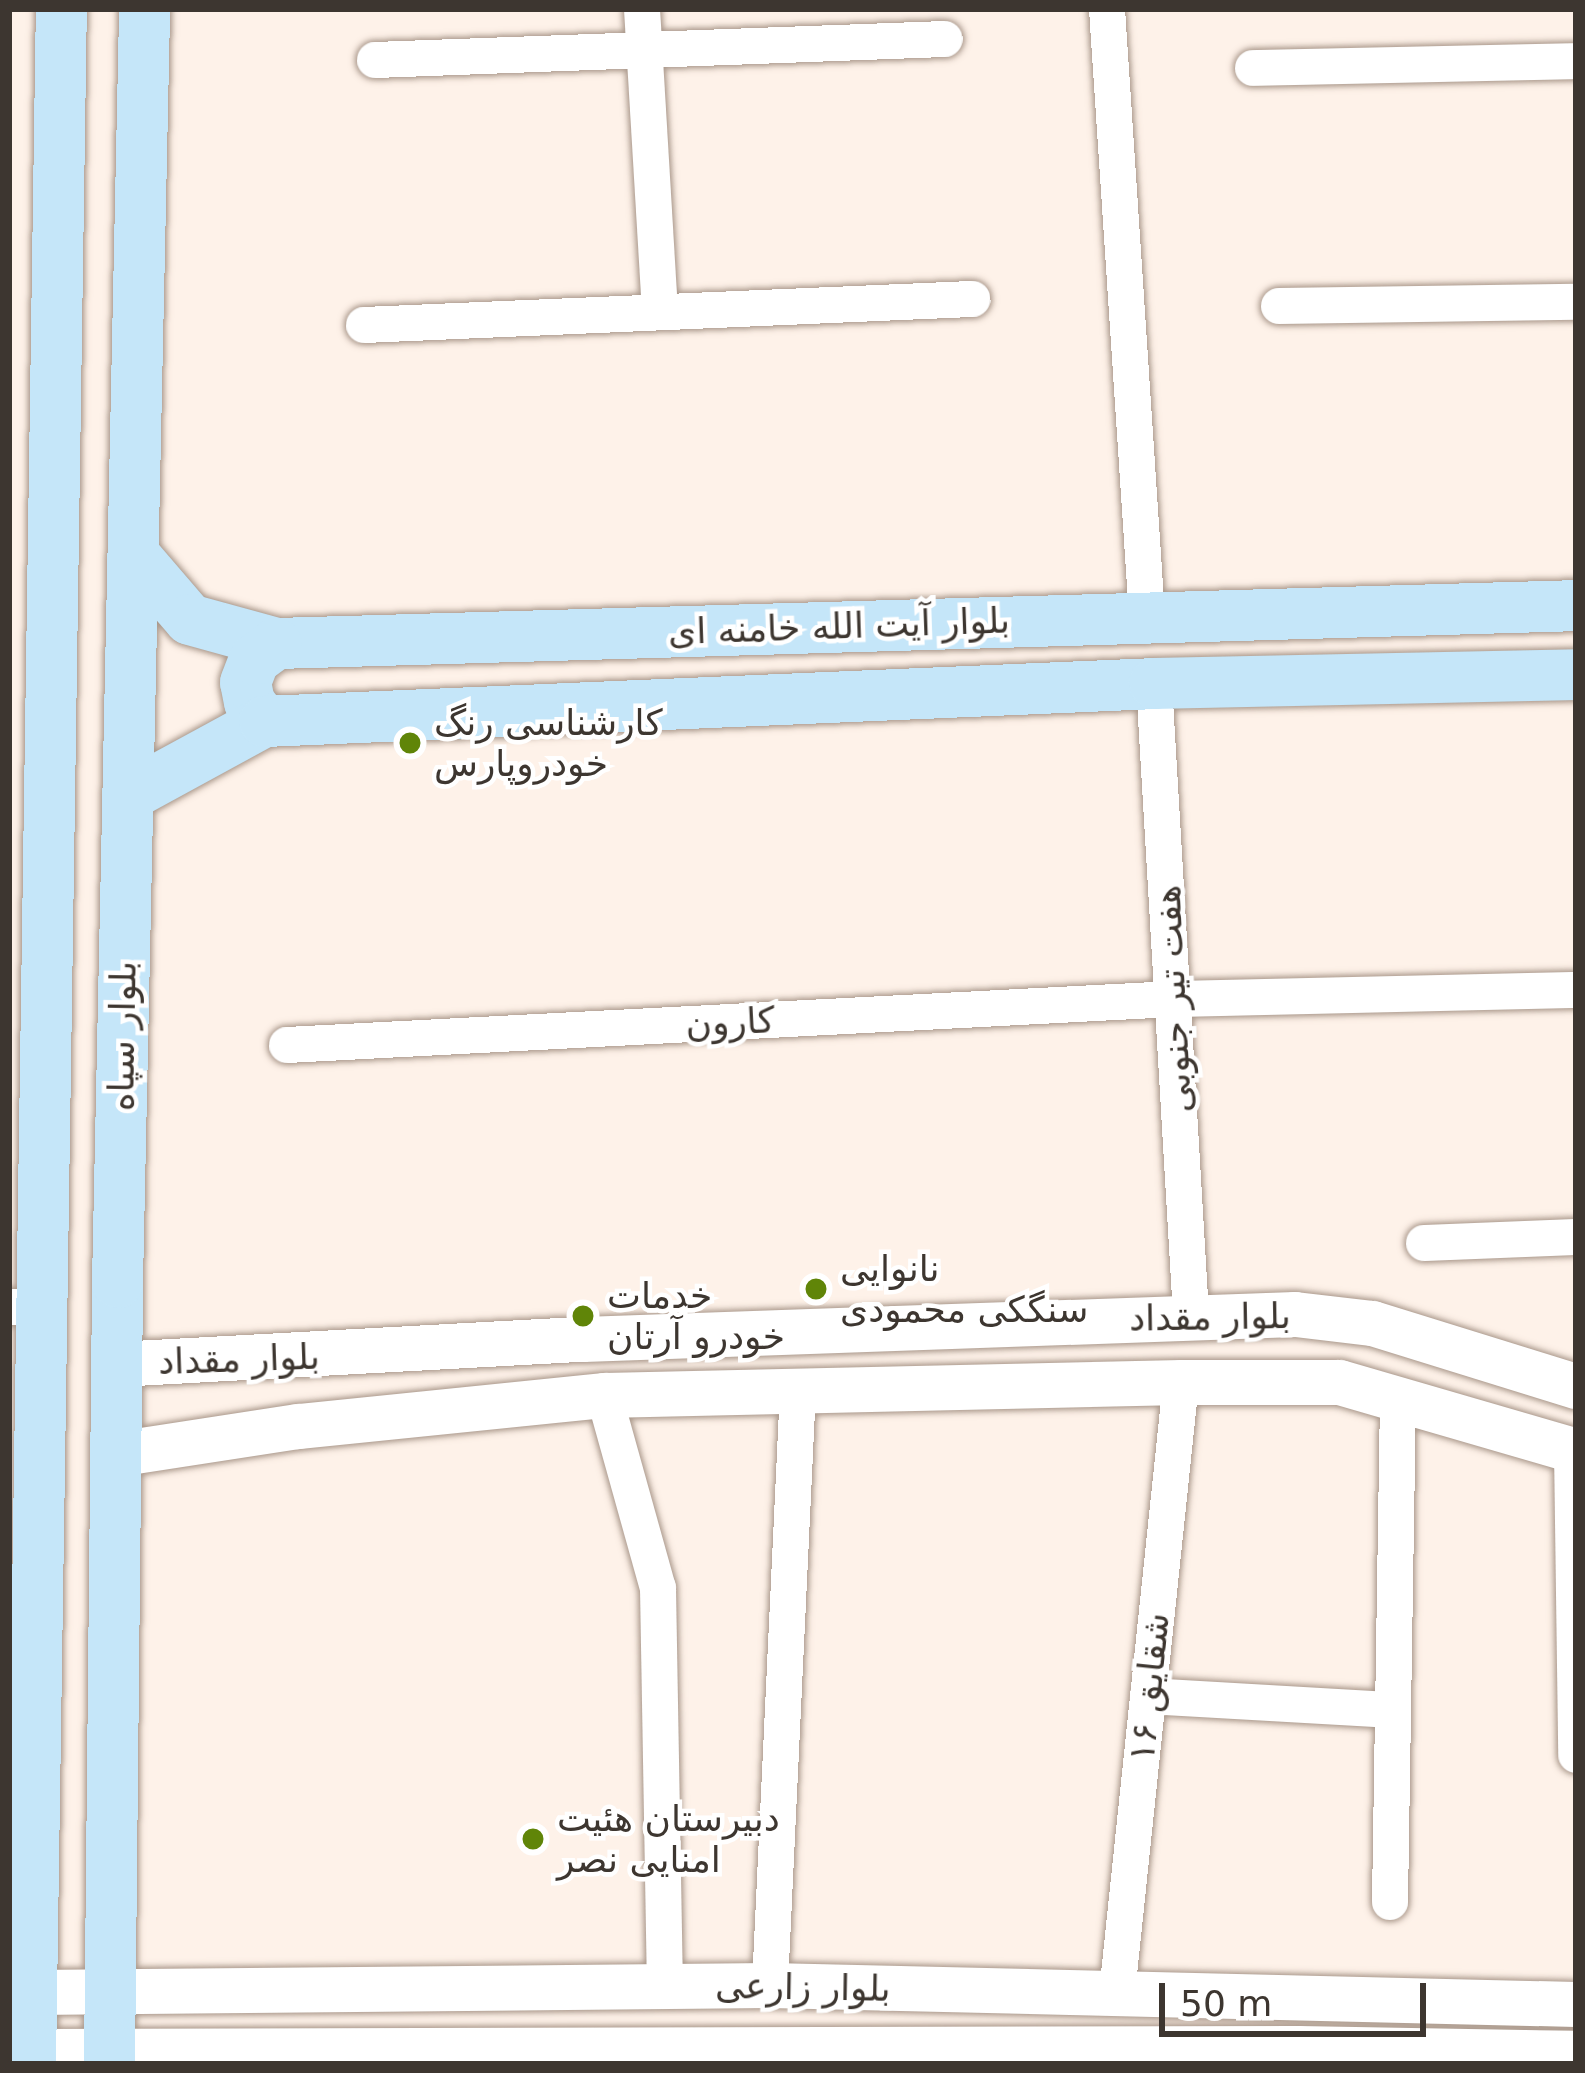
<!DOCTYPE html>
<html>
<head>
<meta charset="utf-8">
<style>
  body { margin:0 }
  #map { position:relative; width:1585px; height:2073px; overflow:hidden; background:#fef2e9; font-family:"DejaVu Sans",Vazirmatn,sans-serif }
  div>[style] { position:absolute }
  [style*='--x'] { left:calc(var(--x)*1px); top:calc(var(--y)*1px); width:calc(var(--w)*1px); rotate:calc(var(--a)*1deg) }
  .roads { filter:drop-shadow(0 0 3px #a9978a) drop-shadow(0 0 3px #a9978a) }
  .minor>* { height:36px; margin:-18px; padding:0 18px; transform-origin:18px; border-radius:18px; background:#fff }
  .tertiary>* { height:45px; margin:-22.5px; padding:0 22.5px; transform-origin:22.5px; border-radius:22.5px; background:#fff }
  .secondary>* { height:51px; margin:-25.5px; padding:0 25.5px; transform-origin:25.5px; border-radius:25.5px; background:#c5e6f9 }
  .dots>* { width:33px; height:33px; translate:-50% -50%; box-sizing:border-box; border:6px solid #fff; border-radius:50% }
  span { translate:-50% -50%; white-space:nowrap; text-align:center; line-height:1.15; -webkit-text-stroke:9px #fff; paint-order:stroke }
  .street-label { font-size:36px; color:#3d3630 }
  .poi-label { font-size:36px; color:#3d3630 }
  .left { translate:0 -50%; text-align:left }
  .frame { position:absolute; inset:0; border:12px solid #3d3630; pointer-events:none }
  .scale { position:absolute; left:1159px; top:1983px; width:267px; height:54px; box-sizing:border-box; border:6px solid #3d3630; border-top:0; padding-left:15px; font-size:36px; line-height:42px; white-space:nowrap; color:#3d3630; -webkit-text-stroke:9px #fff; paint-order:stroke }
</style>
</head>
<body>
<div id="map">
  <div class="roads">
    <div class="minor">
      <div style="--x:642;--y:9;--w:301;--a:86.6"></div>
      <div style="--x:1107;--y:9;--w:608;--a:86.23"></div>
      <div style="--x:375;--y:60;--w:570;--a:-2.11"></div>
      <div style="--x:1253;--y:68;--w:323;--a:-1.2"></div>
      <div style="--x:1279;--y:306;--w:297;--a:-0.8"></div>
      <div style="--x:364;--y:325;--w:609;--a:-2.45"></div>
      <div style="--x:1154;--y:683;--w:633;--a:86.65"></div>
      <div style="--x:287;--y:1045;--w:887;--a:-2.97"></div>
      <div style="--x:1173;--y:999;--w:403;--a:-1.3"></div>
      <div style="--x:1424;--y:1243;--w:152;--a:-2.3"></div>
      <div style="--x:9;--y:1307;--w:30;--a:0"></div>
      <div style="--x:604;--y:1395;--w:200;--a:74.4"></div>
      <div style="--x:658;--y:1588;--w:398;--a:89"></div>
      <div style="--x:1572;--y:1450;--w:305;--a:89.2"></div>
      <div style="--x:1148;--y:1696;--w:245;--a:3.3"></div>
      <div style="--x:1390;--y:1902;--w:503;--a:-89.09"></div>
      <div style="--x:770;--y:1985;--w:596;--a:-87.31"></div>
      <div style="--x:1117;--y:1993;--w:614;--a:-84.02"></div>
    </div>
    <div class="tertiary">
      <div style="--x:116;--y:1364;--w:468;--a:-3.1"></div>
      <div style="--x:583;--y:1339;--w:712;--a:-2.01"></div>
      <div style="--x:1295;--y:1314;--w:78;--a:6.7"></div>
      <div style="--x:1372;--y:1323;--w:214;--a:17.2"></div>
      <div style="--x:115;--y:1454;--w:185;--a:-8.7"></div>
      <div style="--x:298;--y:1426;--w:308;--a:-5.8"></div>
      <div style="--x:604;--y:1395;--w:577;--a:-1.29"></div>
      <div style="--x:1181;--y:1382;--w:158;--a:0"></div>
      <div style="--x:1339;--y:1382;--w:247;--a:16.2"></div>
      <div style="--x:31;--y:1992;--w:739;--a:-0.54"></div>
      <div style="--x:770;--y:1985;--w:806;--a:1.35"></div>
      <div style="--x:30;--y:2051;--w:1268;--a:-0.14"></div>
      <div style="--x:1298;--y:2048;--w:278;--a:1"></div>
    </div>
    <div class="secondary">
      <div style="--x:134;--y:555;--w:84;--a:49.3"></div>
      <div style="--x:189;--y:619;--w:90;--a:15.4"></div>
      <div style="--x:276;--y:643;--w:1301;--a:-1.67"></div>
      <div style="--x:264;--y:721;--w:24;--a:-128"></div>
      <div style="--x:249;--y:702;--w:20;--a:-101"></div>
      <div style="--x:245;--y:682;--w:25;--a:-69"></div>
      <div style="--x:254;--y:659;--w:27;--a:-36"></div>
      <div style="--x:128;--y:795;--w:155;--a:-28.6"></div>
      <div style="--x:264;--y:721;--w:891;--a:-2.44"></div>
      <div style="--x:1154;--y:683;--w:422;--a:-1.2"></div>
      <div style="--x:30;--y:2064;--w:2055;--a:-89.14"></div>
      <div style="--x:109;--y:2064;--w:782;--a:-89.41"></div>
      <div style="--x:117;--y:1282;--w:1273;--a:-88.78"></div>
    </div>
  </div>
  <div class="dots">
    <div style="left:410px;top:743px;background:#608508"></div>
    <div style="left:816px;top:1289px;background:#608508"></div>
    <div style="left:583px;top:1316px;background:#608508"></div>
    <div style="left:533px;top:1839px;background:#608508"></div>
  </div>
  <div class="street-label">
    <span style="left:839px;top:626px;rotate:-2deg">بلوار آیت الله خامنه ای</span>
    <span style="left:1173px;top:999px;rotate:-93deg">هفت تیر جنوبی</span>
    <span style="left:730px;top:1022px;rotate:-3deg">کارون</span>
    <span style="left:122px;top:1036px;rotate:-89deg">بلوار سپاه</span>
    <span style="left:1210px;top:1317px;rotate:-1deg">بلوار مقداد</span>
    <span style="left:239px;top:1359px;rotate:-2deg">بلوار مقداد</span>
    <span style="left:1149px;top:1687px;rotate:-84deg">شقایق ۱۶</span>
    <span style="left:803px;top:1987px;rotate:1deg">بلوار زارعی</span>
  </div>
  <div class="poi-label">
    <span class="left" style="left:434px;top:743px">کارشناسی رنگ<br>خودروپارس</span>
    <span class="left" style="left:840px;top:1289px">نانوایی<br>سنگکی محمودی</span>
    <span class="left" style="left:607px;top:1316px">خدمات<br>خودرو آرتان</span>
    <span class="left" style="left:557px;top:1839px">دبیرستان هئیت<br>امنایی نصر</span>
  </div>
  <div class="frame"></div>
  <div class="scale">50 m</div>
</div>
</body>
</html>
